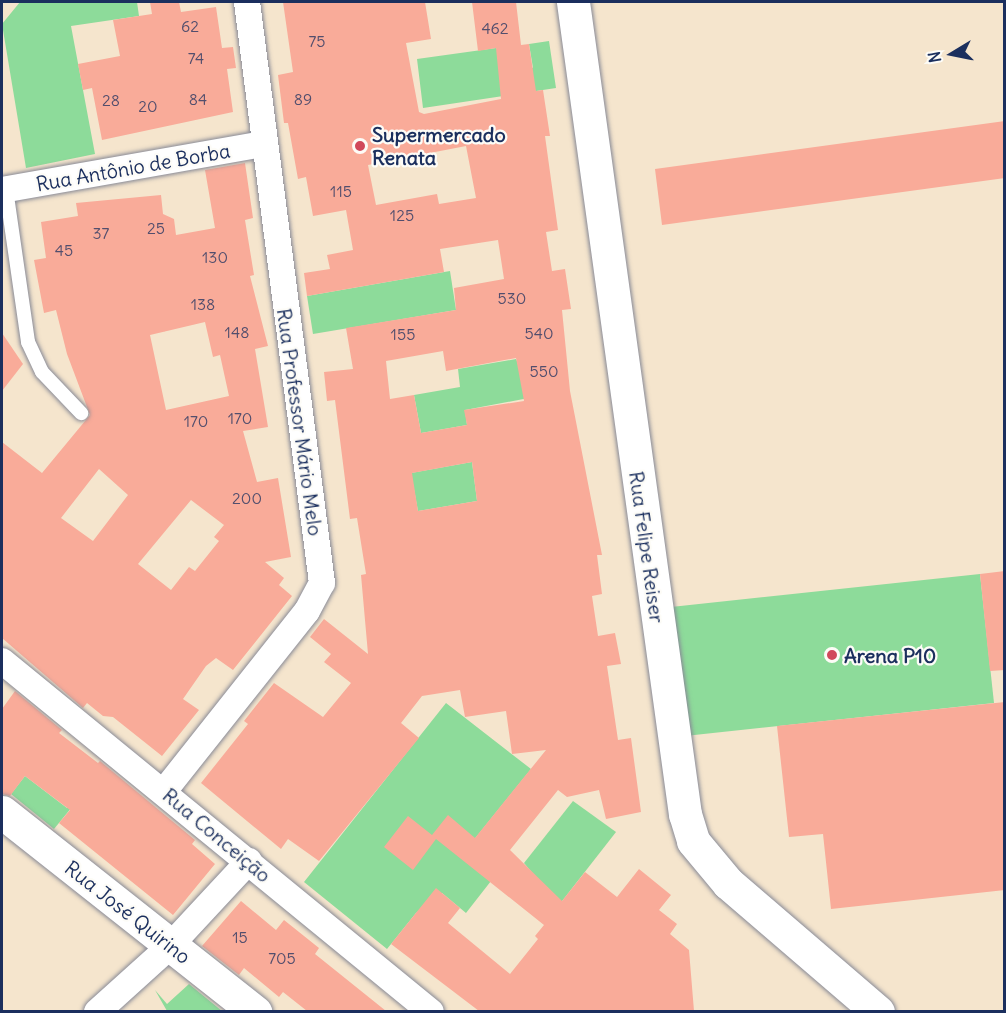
<!DOCTYPE html>
<html>
<head>
<meta charset="utf-8">
<style>
  body { margin:0 }
  #map { position:relative; width:1006px; height:1013px; overflow:hidden; background:#f5e5cd; font-family:Delius,sans-serif }
  div>[style] { position:absolute }
  [style*='--x'] { left:calc(var(--x)*1px); top:calc(var(--y)*1px); width:calc(var(--w)*1px); rotate:calc(var(--a)*1deg) }
  .green>* { inset:0; background:#8ddb9a }
  .building>* { inset:0; background:#f9ab99 }
  .roads { filter:drop-shadow(0 0 2px #888a96) drop-shadow(0 0 2px #888a96) }
  .service>* { height:14px; margin:-7px; padding:0 7px; transform-origin:7px; border-radius:7px; background:#fff }
  .minor>* { height:26px; margin:-13px; padding:0 13px; transform-origin:13px; border-radius:13px; background:#fff }
  .tertiary>* { height:33px; margin:-16.5px; padding:0 16.5px; transform-origin:16.5px; border-radius:16.5px; background:#fff }
  .secondary>* { height:33px; margin:-16.5px; padding:0 16.5px; transform-origin:16.5px; border-radius:16.5px; background:#fff }
  .dots>* { width:16px; height:16px; translate:-50% -50%; box-sizing:border-box; border:3px solid #fdfcf7; border-radius:50% }
  span { translate:-50% -50%; white-space:nowrap; text-align:center; line-height:1.15; -webkit-text-stroke:4.5px #fdfcf7; paint-order:stroke }
  .number-label { font-size:16px; color:#524e6d }
  .number-label span { -webkit-text-stroke-width:0 }
  .poi-label { font-size:20px; color:#1b2f5e; font-weight:700 }
  .left { translate:0 -50%; text-align:left }
  .street-label { font-size:20px; color:#1b2f5e }
  .frame { position:absolute; inset:0; border:3px solid #1b2f5e; pointer-events:none }
  .north { position:absolute; left:922px; top:24px; width:60px; height:60px; -webkit-text-stroke:4px #fdfcf7; paint-order:stroke; rotate:260deg; font-size:16px; font-weight:700; line-height:24px; text-align:center; color:#1b2f5e }
  .north::after { content:''; display:block; margin:auto; width:21px; height:27px; background:#1b2f5e; clip-path:polygon(50% 0,100% 100%,50% 72%,0 100%) }
</style>
</head>
<body>
<div id="map">
  <div class="green">
    <div style="clip-path:polygon(20px 2px,137px 2px,139px 16px,71px 26px,95px 154px,26px 168px,2px 24px)"></div>
    <div style="clip-path:polygon(549px 41px,556px 88px,423px 108px,417px 59px,496px 48px,533px 68px,529px 44px)"></div>
    <div style="clip-path:polygon(450px 271px,456px 310px,313px 334px,307px 296px)"></div>
    <div style="clip-path:polygon(516px 359px,534px 397px,465px 410px,467px 425px,421px 433px,414px 395px,460px 387px,458px 369px)"></div>
    <div style="clip-path:polygon(472px 462px,477px 501px,418px 511px,411px 473px)"></div>
    <div style="clip-path:polygon(980px 574px,994px 703px,685px 736px,671px 607px)"></div>
    <div style="clip-path:polygon(446px 703px,531px 769px,460px 857px,491px 881px,466px 913px,442px 893px,416px 913px,387px 949px,304px 882px)"></div>
    <div style="clip-path:polygon(25px 776px,67px 808px,81px 796px,54px 829px,11px 794px)"></div>
    <div style="clip-path:polygon(573px 801px,616px 832px,559px 905px,524px 863px)"></div>
    <div style="clip-path:polygon(189px 984px,222px 1011px,167px 1011px,155px 990px,167px 1004px)"></div>
  </div>
  <div class="building">
    <div style="clip-path:polygon(150px 2px,179px 2px,181px 12px,216px 7px,222px 48px,233px 47px,236px 68px,227px 69px,233px 112px,102px 140px,92px 88px,83px 90px,78px 64px,120px 56px,113px 20px,152px 14px)"></div>
    <div style="clip-path:polygon(evenodd,283px 2px,425px 2px,431px 39px,406px 43px,419px 112px,424px 114px,501px 99px,496px 48px,478px 51px,472px 2px,516px 2px,521px 45px,529px 44px,536px 91px,543px 90px,550px 136px,545px 136px,558px 230px,546px 232px,552px 271px,565px 269px,571px 309px,562px 310px,570px 391px,602px 555px,597px 555px,602px 594px,592px 596px,598px 636px,615px 633px,621px 664px,607px 666px,618px 740px,631px 738px,641px 812px,606px 819px,599px 790px,567px 797px,558px 790px,510px 850px,562px 901px,585px 872px,617px 897px,639px 869px,671px 895px,659px 910px,677px 924px,670px 934px,689px 950px,694px 1011px,479px 1011px,391px 944px,436px 888px,460px 908px,448px 923px,510px 974px,538px 939px,535px 936px,544px 925px,436px 839px,413px 870px,384px 847px,408px 816px,432px 835px,448px 815px,475px 838px,546px 750px,512px 754px,506px 711px,465px 717px,460px 690px,422px 696px,401px 723px,419px 738px,319px 861px,288px 839px,281px 849px,201px 783px,248px 724px,244px 721px,274px 683px,323px 717px,351px 683px,324px 662px,331px 654px,310px 637px,324px 619px,368px 654px,361px 575px,366px 574px,357px 518px,350px 519px,335px 400px,327px 401px,324px 372px,353px 369px,346px 328px,456px 310px,454px 288px,504px 279px,498px 240px,440px 249px,444px 272px,307px 296px,304px 273px,330px 269px,327px 255px,353px 250px,346px 210px,313px 216px,306px 177px,298px 179px,288px 123px,284px 123px,278px 75px,293px 72px,283px 2px,466px 146px,476px 198px,439px 204px,437px 194px,376px 205px,368px 165px,466px 146px,283px 2px,443px 351px,446px 371px,516px 358px,524px 401px,464px 410px,467px 425px,421px 433px,414px 395px,390px 399px,386px 361px,443px 351px,283px 2px,472px 462px,477px 501px,418px 511px,412px 473px,472px 462px)"></div>
    <div style="clip-path:polygon(1005px 121px,1005px 178px,662px 225px,655px 169px)"></div>
    <div style="clip-path:polygon(evenodd,245px 163px,253px 218px,245px 220px,254px 275px,250px 276px,268px 346px,255px 349px,268px 427px,243px 431px,257px 482px,278px 478px,291px 557px,265px 562px,284px 578px,279px 585px,292px 596px,233px 670px,216px 658px,206px 666px,183px 699px,199px 710px,162px 756px,113px 717px,103px 716px,87px 703px,83px 708px,2px 638px,2px 442px,42px 473px,90px 415px,67px 354px,56px 310px,44px 313px,34px 260px,46px 258px,41px 222px,78px 216px,76px 203px,161px 195px,163px 214px,174px 219px,176px 235px,215px 228px,205px 170px,245px 163px,205px 322px,213px 357px,220px 355px,229px 396px,166px 410px,150px 335px,205px 322px,245px 163px,99px 469px,128px 495px,93px 541px,61px 518px,99px 469px,245px 163px,191px 500px,224px 525px,214px 537px,219px 541px,195px 571px,189px 567px,171px 590px,138px 564px,191px 500px)"></div>
    <div style="clip-path:polygon(2px 333px,23px 364px,2px 391px)"></div>
    <div style="clip-path:polygon(1005px 571px,1005px 670px,990px 671px,980px 574px)"></div>
    <div style="clip-path:polygon(15px 691px,62px 730px,59px 733px,98px 763px,100px 761px,195px 840px,192px 844px,215px 864px,173px 915px,59px 823px,70px 810px,25px 776px,10px 796px,2px 794px,2px 709px)"></div>
    <div style="clip-path:polygon(1005px 702px,1005px 890px,831px 909px,823px 834px,789px 837px,777px 726px)"></div>
    <div style="clip-path:polygon(241px 901px,276px 930px,284px 920px,319px 948px,315px 954px,386px 1011px,307px 1011px,283px 992px,279px 997px,244px 968px,239px 975px,202px 946px)"></div>
  </div>
  <div class="roads">
    <div class="service">
      <div style="--x:6;--y:189;--w:155;--a:81.8"></div>
      <div style="--x:28;--y:342;--w:33;--a:65"></div>
      <div style="--x:42;--y:372;--w:57;--a:46.4"></div>
    </div>
    <div class="minor">
      <div style="--x:2;--y:190;--w:265;--a:-10"></div>
      <div style="--x:2;--y:661;--w:554;--a:39.29"></div>
      <div style="--x:165;--y:790;--w:228;--a:-51.6"></div>
      <div style="--x:307;--y:611;--w:32;--a:-62"></div>
      <div style="--x:322;--y:583;--w:586;--a:-97.36"></div>
      <div style="--x:97;--y:1012;--w:98;--a:-42.1"></div>
      <div style="--x:170;--y:946;--w:116;--a:-47.1"></div>
    </div>
    <div class="tertiary">
      <div style="--x:573;--y:2;--w:820;--a:82.15"></div>
      <div style="--x:685;--y:814;--w:28;--a:73"></div>
      <div style="--x:693;--y:841;--w:55;--a:50.2"></div>
      <div style="--x:728;--y:883;--w:198;--a:40.7"></div>
    </div>
    <div class="secondary">
      <div style="--x:2;--y:812;--w:323;--a:38.3"></div>
    </div>
  </div>
  <div class="dots">
    <div style="left:360px;top:146px;background:#d1495b"></div>
    <div style="left:832px;top:655px;background:#d1495b"></div>
  </div>
  <div class="number-label">
    <span style="left:190px;top:26px">62</span>
    <span style="left:495px;top:28px">462</span>
    <span style="left:317px;top:41px">75</span>
    <span style="left:196px;top:58px">74</span>
    <span style="left:198px;top:99px">84</span>
    <span style="left:303px;top:99px">89</span>
    <span style="left:111px;top:100px">28</span>
    <span style="left:148px;top:106px">20</span>
    <span style="left:341px;top:191px">115</span>
    <span style="left:402px;top:215px">125</span>
    <span style="left:156px;top:228px">25</span>
    <span style="left:101px;top:233px">37</span>
    <span style="left:64px;top:250px">45</span>
    <span style="left:215px;top:257px">130</span>
    <span style="left:512px;top:298px">530</span>
    <span style="left:203px;top:304px">138</span>
    <span style="left:237px;top:332px">148</span>
    <span style="left:539px;top:333px">540</span>
    <span style="left:403px;top:334px">155</span>
    <span style="left:544px;top:371px">550</span>
    <span style="left:240px;top:418px">170</span>
    <span style="left:196px;top:421px">170</span>
    <span style="left:247px;top:498px">200</span>
    <span style="left:240px;top:937px">15</span>
    <span style="left:282px;top:958px">705</span>
  </div>
  <div class="poi-label">
    <span class="left" style="left:372px;top:146px">Supermercado<br>Renata</span>
    <span class="left" style="left:844px;top:655px">Arena P10</span>
  </div>
  <div class="street-label">
    <span style="left:133px;top:167px;rotate:-10deg">Rua Antônio de Borba</span>
    <span style="left:300px;top:422px;rotate:82deg">Rua Professor Mário Melo</span>
    <span style="left:647px;top:547px;rotate:82deg">Rua Felipe Reiser</span>
    <span style="left:217px;top:835px;rotate:40deg">Rua Conceição</span>
    <span style="left:128px;top:912px;rotate:38deg">Rua José Quirino</span>
  </div>
  <div class="frame"></div>
  <div class="north">N</div>
</div>
</body>
</html>
